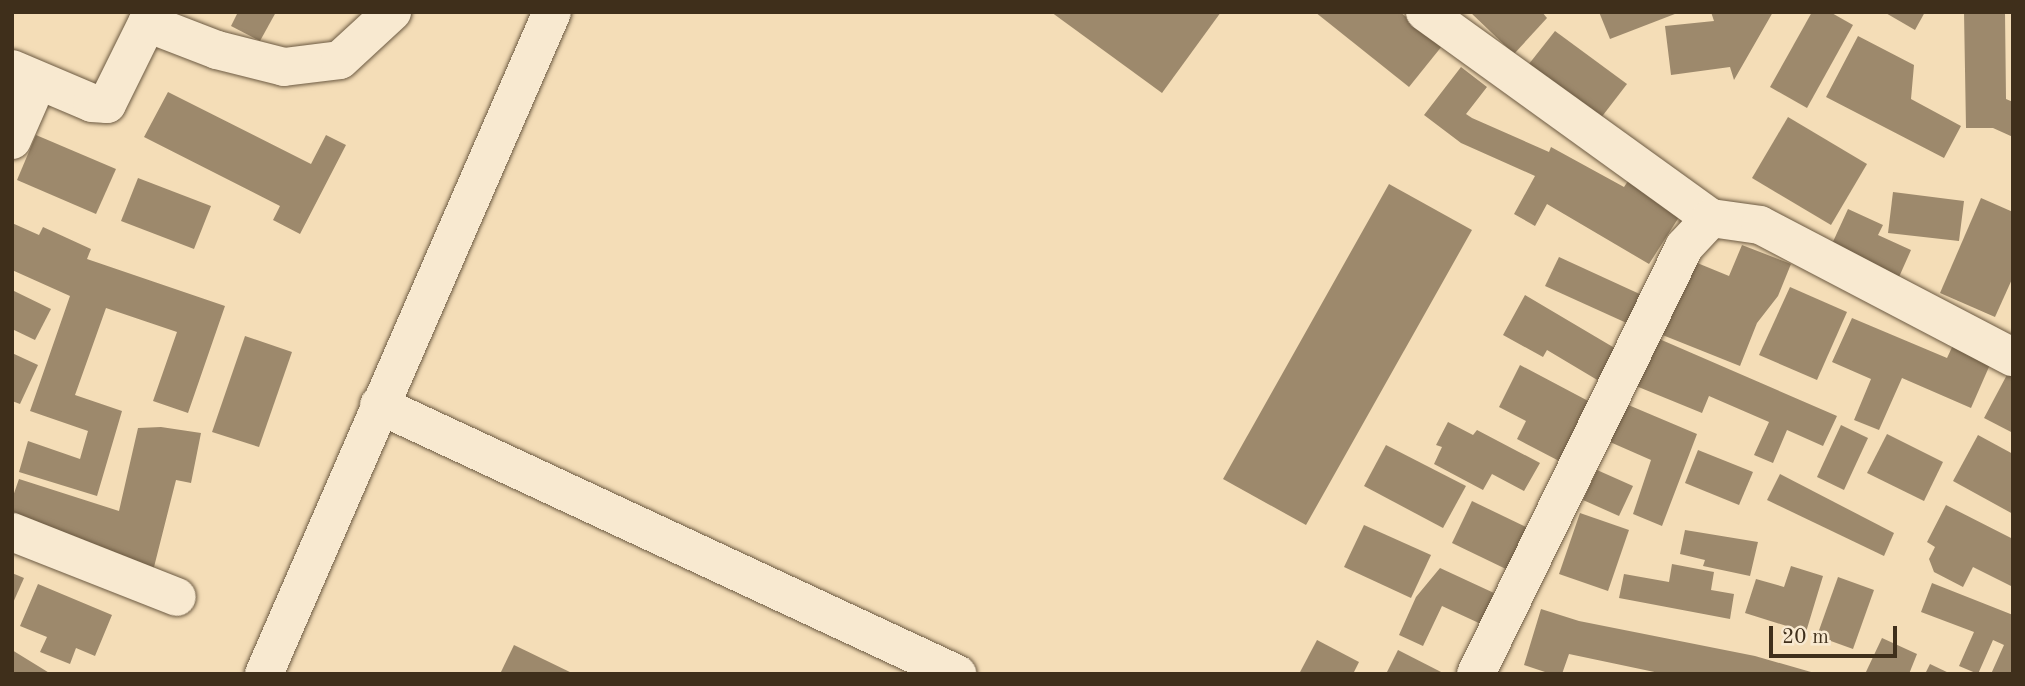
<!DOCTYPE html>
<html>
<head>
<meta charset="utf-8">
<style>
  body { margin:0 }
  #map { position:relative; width:2025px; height:686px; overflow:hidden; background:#f4ddb7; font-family:"Old Standard TT",serif }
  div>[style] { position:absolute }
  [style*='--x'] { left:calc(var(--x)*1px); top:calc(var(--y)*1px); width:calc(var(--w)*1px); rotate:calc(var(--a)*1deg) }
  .building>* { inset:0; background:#9d896c }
  .roads { filter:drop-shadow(0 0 2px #6c5a42) drop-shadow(0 0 2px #6c5a42) }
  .minor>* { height:38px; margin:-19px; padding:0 19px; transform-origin:19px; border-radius:19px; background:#f8e9d0 }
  span { translate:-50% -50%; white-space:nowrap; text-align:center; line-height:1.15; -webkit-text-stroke:6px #f8e9d0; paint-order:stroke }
  .frame { position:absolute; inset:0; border:14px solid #3f2f1b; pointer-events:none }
  .scale { position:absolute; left:1769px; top:626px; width:128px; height:32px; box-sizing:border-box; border:4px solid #3f2f1b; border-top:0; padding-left:9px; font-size:21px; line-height:24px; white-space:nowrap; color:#3f2f1b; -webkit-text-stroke:5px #f8e9d0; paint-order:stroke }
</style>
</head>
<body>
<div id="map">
  <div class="building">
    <div style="clip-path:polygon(238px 12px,276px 12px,260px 41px,231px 26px)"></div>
    <div style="clip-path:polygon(1051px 12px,1221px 12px,1162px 93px)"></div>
    <div style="clip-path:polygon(1315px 12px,1400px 12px,1442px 46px,1409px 87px)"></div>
    <div style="clip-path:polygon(1470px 12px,1542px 12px,1547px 18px,1514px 54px)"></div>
    <div style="clip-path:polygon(1599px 12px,1680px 12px,1610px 39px)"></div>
    <div style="clip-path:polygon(1711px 12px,1773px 12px,1734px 80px,1730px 67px,1671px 75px,1665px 26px,1714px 21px)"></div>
    <div style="clip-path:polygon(1812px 12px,1830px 12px,1853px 25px,1807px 108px,1770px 87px)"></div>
    <div style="clip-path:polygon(1884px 12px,1925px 12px,1915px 30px)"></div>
    <div style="clip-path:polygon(1964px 12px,2005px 12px,2006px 99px,2013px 102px,2013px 137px,1993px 128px,1966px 128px)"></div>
    <div style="clip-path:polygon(1555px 31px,1627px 84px,1597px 123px,1525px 69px)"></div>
    <div style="clip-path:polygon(1858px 36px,1914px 65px,1911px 99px,1961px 126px,1944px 158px,1826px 97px)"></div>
    <div style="clip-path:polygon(1461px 67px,1487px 87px,1466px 114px,1472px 118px,1549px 152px,1551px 147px,1624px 187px,1628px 181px,1681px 214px,1649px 264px,1547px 204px,1535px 226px,1514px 214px,1535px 176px,1461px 143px,1424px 115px)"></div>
    <div style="clip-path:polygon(168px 92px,311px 164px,326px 135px,346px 145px,300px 234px,273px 220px,280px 206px,144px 137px)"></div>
    <div style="clip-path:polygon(1788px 117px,1867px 164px,1831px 225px,1752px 178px)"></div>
    <div style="clip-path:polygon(36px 135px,116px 169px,96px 214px,17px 180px)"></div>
    <div style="clip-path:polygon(138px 178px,211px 206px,194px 249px,121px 221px)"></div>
    <div style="clip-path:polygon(1389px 184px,1472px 230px,1306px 525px,1223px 479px)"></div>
    <div style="clip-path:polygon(1893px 192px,1964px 201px,1959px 241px,1888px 233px)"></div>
    <div style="clip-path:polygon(1981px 198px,2013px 212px,2013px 277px,1995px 317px,1940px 293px)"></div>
    <div style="clip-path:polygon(1848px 209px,1883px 225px,1878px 235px,1911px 250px,1899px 277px,1831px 246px)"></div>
    <div style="clip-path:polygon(12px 223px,39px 235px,43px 227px,91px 249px,87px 259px,225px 306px,188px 413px,153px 401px,177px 332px,106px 308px,75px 395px,122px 411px,97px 496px,19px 472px,28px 441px,80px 459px,88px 431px,30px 411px,70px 296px,12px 270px)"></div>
    <div style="clip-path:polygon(1742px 245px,1791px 264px,1778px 296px,1757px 323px,1740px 366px,1660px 334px,1690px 260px,1729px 276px)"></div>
    <div style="clip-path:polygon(1559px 257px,1644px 296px,1631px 325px,1545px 286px)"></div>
    <div style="clip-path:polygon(1790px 287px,1847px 312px,1817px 380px,1759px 355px)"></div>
    <div style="clip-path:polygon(12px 290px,51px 309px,35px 340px,12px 329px)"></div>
    <div style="clip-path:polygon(1525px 295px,1618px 350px,1599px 381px,1547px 350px,1543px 357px,1503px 335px)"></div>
    <div style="clip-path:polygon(1852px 318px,1947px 358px,1954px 343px,1992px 360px,1971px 408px,1902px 378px,1879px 430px,1854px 420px,1871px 379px,1832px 362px)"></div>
    <div style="clip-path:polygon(245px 336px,292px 352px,259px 447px,212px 432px)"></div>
    <div style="clip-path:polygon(1657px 338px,1837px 416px,1823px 446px,1787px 430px,1773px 463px,1754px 455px,1769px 422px,1709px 396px,1702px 413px,1636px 386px)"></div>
    <div style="clip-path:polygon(12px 353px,38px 365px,20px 404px,12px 401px)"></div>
    <div style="clip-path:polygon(1520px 365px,1592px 403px,1561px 462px,1517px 439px,1526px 421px,1499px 407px)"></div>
    <div style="clip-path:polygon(2009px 371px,2013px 373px,2013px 433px,1984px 418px)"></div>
    <div style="clip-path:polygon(1626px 404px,1697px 434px,1662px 526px,1633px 514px,1651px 460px,1610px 442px)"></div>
    <div style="clip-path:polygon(1448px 422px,1473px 435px,1477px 430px,1540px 463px,1524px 491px,1492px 474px,1483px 490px,1434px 464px,1442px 447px,1436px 445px)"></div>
    <div style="clip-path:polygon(1841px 425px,1868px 438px,1844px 490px,1817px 477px)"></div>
    <div style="clip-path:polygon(161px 427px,201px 433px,191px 483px,176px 480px,153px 571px,12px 525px,12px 499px,19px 479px,119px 511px,138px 428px)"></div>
    <div style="clip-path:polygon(1887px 434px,1943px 462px,1924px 501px,1867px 473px)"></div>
    <div style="clip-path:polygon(1978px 435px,2013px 454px,2013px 514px,1953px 481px)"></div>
    <div style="clip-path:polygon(1386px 445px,1466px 486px,1443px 528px,1364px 486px)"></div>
    <div style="clip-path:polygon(1698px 450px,1753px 472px,1739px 505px,1685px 483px)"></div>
    <div style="clip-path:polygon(1597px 470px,1633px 486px,1619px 516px,1583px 500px)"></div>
    <div style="clip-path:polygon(1780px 474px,1894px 533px,1884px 556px,1767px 500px)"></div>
    <div style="clip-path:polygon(1472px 501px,1528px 528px,1508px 570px,1452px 543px)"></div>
    <div style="clip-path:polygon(1946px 505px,2013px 539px,2013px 587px,1973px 567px,1963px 587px,1934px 572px,1929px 559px,1935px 547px,1927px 542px)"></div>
    <div style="clip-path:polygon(1580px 513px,1629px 530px,1608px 591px,1559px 574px)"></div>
    <div style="clip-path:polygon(1364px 525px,1431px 555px,1411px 598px,1344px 567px)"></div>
    <div style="clip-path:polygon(1685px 530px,1758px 542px,1750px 576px,1703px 566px,1705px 560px,1680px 554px)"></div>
    <div style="clip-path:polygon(1672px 564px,1714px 572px,1711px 590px,1734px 594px,1730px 619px,1619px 598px,1624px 574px,1669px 582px)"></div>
    <div style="clip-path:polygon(1791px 566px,1823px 576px,1806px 632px,1745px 613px,1756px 579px,1784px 587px)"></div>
    <div style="clip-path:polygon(1440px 568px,1494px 593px,1481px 624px,1442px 606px,1423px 646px,1399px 635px,1416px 597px)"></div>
    <div style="clip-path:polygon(12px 573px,24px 578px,12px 605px)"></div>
    <div style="clip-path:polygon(1838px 577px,1874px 590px,1853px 649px,1817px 636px)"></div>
    <div style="clip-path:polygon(1932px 583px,2013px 615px,2013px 674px,1991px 674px,2004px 645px,1993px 640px,1978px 674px,1959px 666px,1974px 632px,1921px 612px)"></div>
    <div style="clip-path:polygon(38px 584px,112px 615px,95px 656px,76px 648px,70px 664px,40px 652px,47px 637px,20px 626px)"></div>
    <div style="clip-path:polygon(1541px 609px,1579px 621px,1755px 656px,1818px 674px,1664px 674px,1569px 654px,1562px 674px,1551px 674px,1524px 665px)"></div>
    <div style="clip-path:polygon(1882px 638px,1917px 654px,1909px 674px,1865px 674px)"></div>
    <div style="clip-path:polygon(1317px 640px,1359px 662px,1353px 674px,1299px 674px)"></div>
    <div style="clip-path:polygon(514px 645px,574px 674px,500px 674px)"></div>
    <div style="clip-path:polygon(12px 650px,51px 674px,12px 674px)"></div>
    <div style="clip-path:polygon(1398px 650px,1445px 674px,1386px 674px)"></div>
    <div style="clip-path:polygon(1930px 664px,1951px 674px,1925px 674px)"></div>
  </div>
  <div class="roads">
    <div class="minor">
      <div style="--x:1425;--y:12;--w:352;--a:35.8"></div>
      <div style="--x:12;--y:69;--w:87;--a:23"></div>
      <div style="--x:92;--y:103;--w:15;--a:4"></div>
      <div style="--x:107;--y:104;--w:90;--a:-63.7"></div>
      <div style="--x:147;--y:23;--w:75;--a:21.1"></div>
      <div style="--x:217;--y:50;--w:69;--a:14.2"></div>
      <div style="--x:284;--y:67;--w:56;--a:-7.1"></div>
      <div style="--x:340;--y:60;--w:71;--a:-42.7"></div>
      <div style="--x:12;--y:140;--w:45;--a:-66.3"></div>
      <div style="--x:379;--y:405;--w:638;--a:24.96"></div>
      <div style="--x:12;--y:532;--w:177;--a:21.5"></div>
      <div style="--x:264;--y:674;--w:722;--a:-66.49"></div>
      <div style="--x:1476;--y:674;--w:475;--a:-64"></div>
      <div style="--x:1684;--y:247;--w:40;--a:-47"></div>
      <div style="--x:1711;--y:218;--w:49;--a:8.1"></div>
      <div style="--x:1760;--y:225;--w:285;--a:27.6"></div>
    </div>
  </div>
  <div class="frame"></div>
  <div class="scale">20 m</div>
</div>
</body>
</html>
